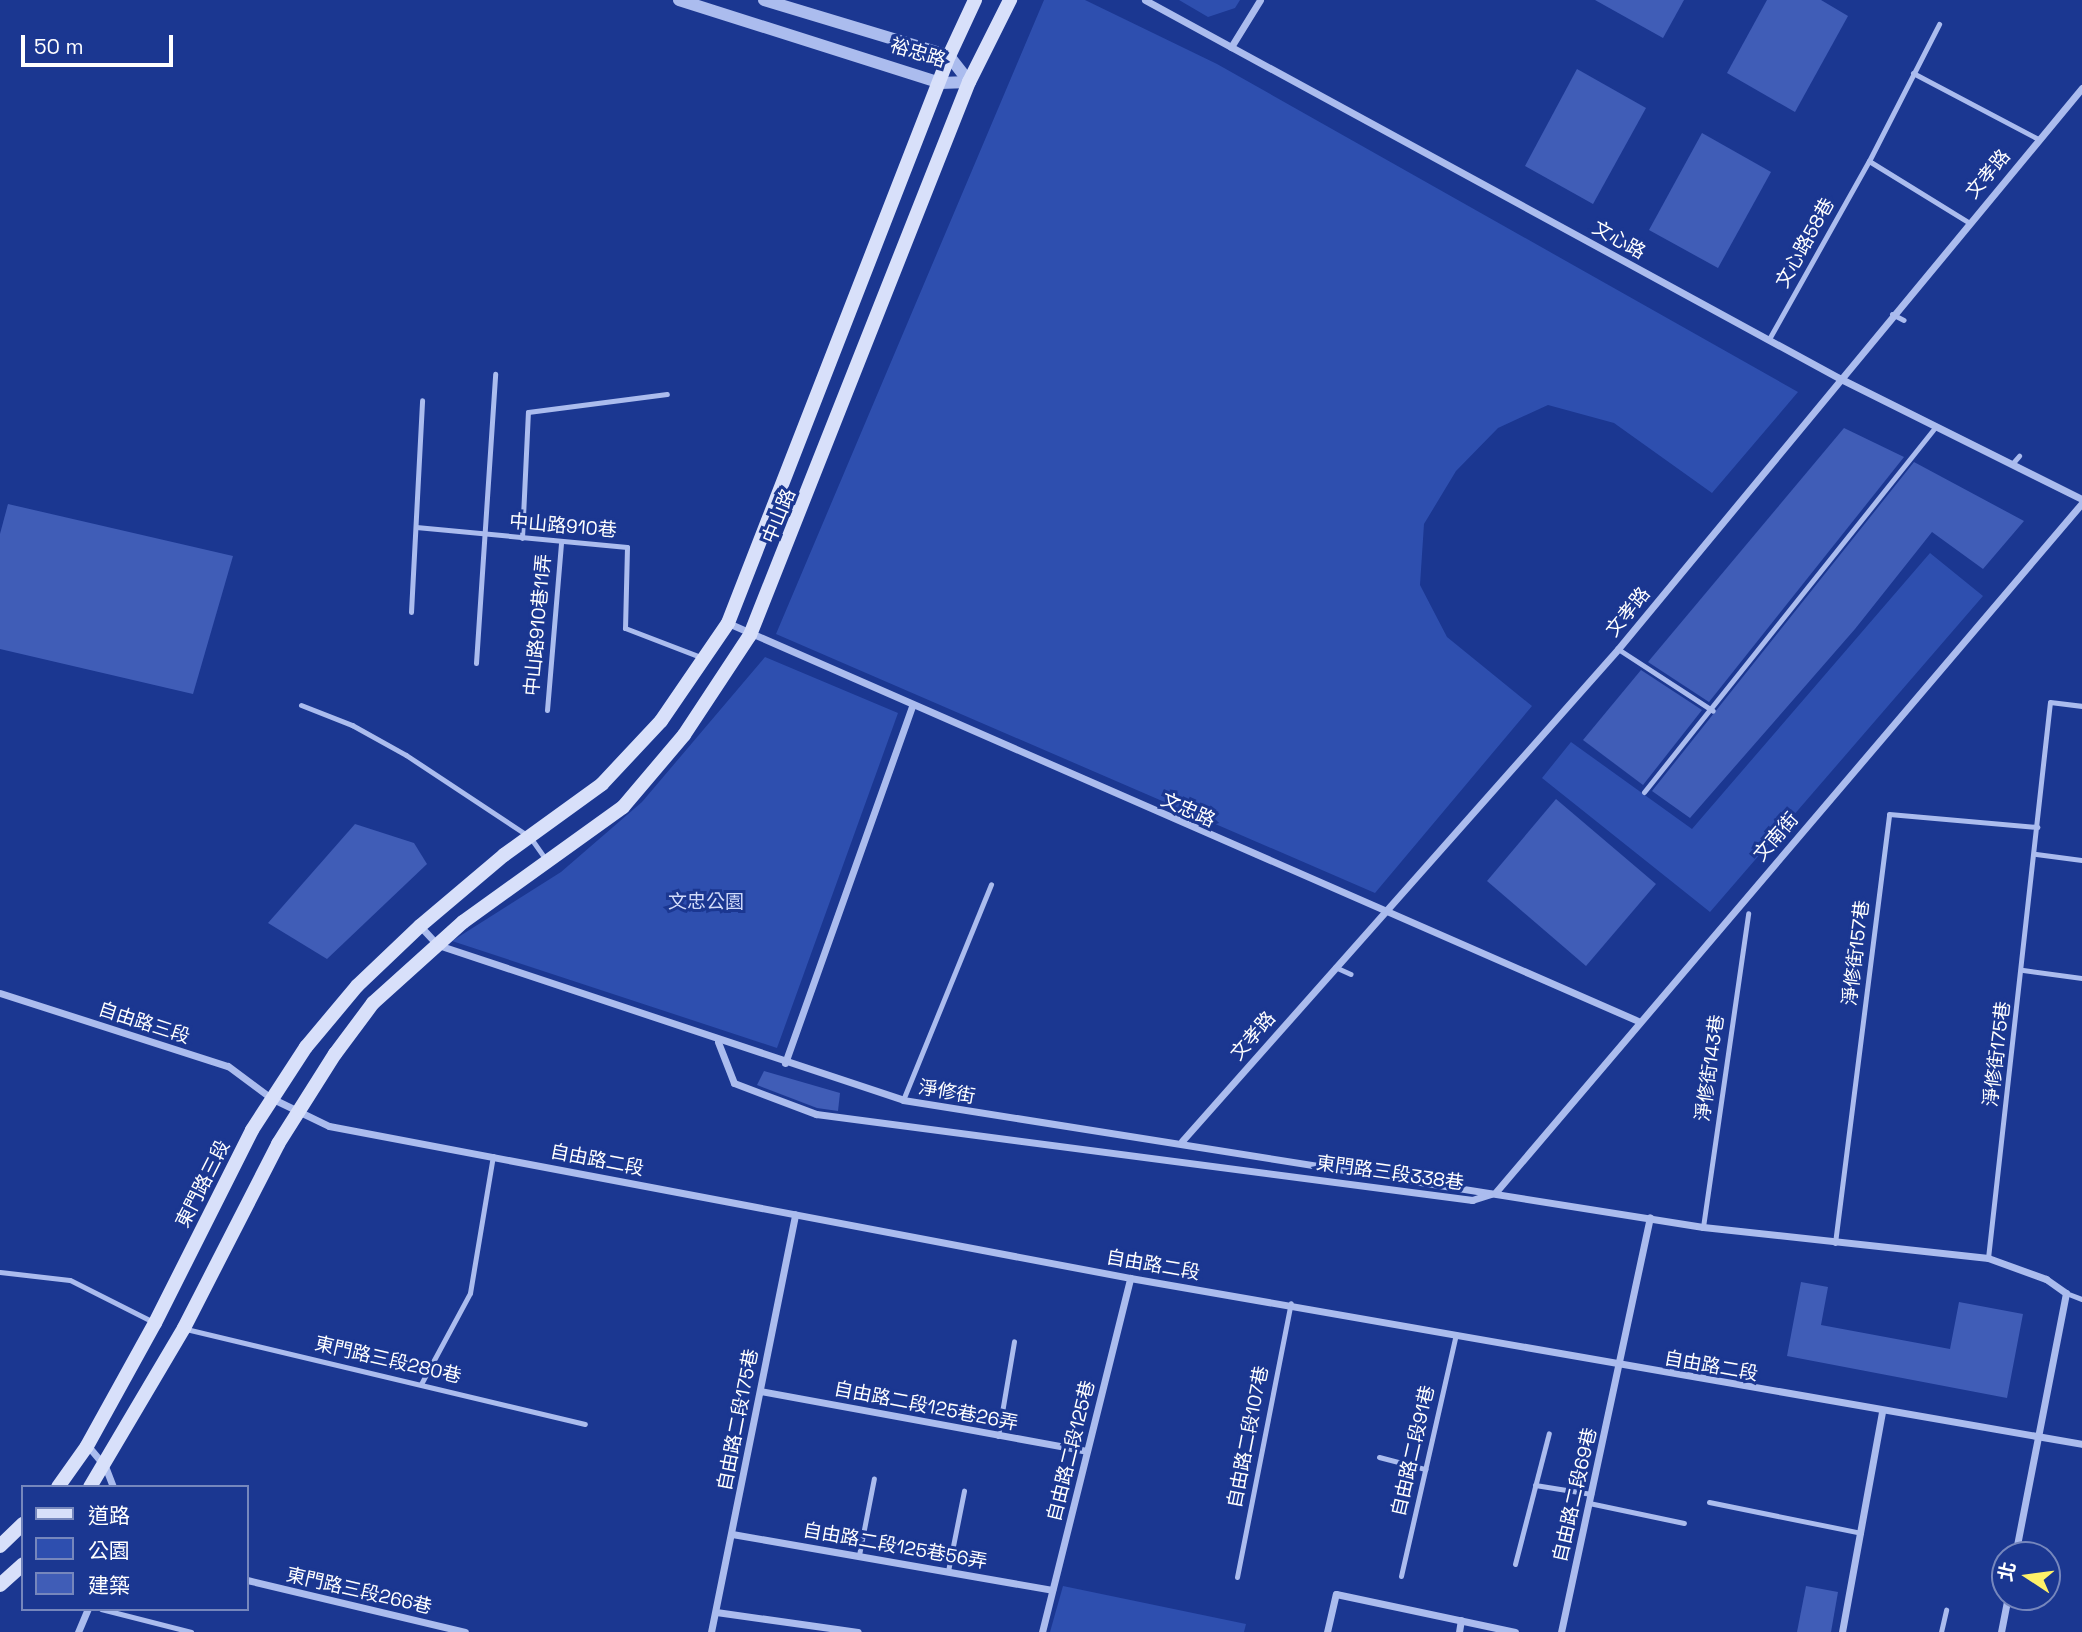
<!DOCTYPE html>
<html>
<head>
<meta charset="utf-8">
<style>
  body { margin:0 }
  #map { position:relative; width:2082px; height:1632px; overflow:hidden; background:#1b3791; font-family:"Space Grotesk","Noto Sans TC",sans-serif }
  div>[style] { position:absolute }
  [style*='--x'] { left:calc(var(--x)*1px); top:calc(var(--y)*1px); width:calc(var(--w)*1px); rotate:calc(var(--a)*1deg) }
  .green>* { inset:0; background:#2e4faf }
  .building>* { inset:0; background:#405db7 }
  .service>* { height:5px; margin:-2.5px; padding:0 2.5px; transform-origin:2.5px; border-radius:2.5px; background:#abbcee }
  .minor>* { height:7px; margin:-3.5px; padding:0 3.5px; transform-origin:3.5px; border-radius:3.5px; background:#abbcee }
  .tertiary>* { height:12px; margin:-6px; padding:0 6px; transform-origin:6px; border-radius:6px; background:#abbcee }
  .secondary>* { height:14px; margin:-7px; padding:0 7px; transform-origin:7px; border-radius:7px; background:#d8e0fa }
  span { translate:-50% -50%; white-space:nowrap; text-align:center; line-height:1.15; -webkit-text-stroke:6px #1b3791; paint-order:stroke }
  .street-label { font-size:19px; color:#fff }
  .park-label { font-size:19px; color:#d1dbfa }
  .legend { position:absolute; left:21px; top:1485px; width:228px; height:126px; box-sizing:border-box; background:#1b3791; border:2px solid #7687bd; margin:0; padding:9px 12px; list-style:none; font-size:21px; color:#fff }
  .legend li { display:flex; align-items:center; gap:14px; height:35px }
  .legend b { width:35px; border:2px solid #7687bd }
  .north { position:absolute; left:1991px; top:1541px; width:70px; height:70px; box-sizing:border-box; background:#1b3791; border:2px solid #7687bd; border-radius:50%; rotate:283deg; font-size:19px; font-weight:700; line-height:28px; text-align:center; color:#fff }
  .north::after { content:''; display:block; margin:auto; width:24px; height:32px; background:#fff168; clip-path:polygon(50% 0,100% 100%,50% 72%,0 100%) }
  .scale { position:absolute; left:21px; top:35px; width:152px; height:32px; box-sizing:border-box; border:4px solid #fff; border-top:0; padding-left:9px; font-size:21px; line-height:24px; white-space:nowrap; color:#fff; -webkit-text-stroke:5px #1b3791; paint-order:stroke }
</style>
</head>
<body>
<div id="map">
  <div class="green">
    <div style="clip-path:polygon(1044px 0,1085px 0,1217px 64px,1798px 392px,1712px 493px,1614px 423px,1548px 405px,1498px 428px,1456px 471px,1424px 524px,1420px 585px,1447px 637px,1532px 706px,1375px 893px,776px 634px)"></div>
    <div style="clip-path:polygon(1179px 0,1240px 0,1235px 8px,1208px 17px)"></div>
    <div style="clip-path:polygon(1930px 553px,1983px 596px,1710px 912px,1542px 778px,1571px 742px,1692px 829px)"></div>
    <div style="clip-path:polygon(765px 657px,898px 713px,777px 1048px,452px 941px,561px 872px,642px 802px)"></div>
    <div style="clip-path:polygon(1063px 1586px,1246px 1624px,1244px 1632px,1050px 1632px)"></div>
  </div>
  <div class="building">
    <div style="clip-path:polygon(1595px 0,1684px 0,1663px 38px)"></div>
    <div style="clip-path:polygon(1767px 0,1821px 0,1848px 16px,1795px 112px,1727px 73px)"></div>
    <div style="clip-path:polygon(1577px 69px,1646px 108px,1593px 204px,1525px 166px)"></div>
    <div style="clip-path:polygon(1702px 133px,1771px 172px,1718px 268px,1649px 230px)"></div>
    <div style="clip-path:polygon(1844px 428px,1904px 457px,1709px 702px,1648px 662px)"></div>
    <div style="clip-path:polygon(1914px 462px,2024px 521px,1983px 569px,1932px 532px,1855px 629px,1690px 818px,1652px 791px)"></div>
    <div style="clip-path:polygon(8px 504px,233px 556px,193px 694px,0 649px,0 534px)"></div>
    <div style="clip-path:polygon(1641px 670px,1702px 710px,1643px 785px,1583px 740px)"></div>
    <div style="clip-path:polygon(1556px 799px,1656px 884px,1586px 966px,1487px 881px)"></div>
    <div style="clip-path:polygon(355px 824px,414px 843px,427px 864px,327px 959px,268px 923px)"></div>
    <div style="clip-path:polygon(764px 1071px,840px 1093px,838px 1111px,817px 1108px,757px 1085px)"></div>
    <div style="clip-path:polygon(1801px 1282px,1828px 1287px,1821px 1325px,1950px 1349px,1959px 1302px,2023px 1314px,2007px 1398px,1787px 1356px)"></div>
    <div style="clip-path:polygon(1806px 1586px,1838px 1592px,1831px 1632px,1797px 1632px)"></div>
  </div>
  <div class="service">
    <div style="--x:1913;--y:73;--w:141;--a:27.8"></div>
    <div style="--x:1869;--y:161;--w:116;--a:31.6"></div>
    <div style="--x:1892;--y:314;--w:13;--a:27"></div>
    <div style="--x:1769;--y:339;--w:204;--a:-60.7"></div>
    <div style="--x:1869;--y:161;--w:154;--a:-62.9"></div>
    <div style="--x:2012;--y:464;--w:11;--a:-49"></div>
    <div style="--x:416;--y:527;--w:212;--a:5.4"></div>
    <div style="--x:627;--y:547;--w:81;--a:91.4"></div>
    <div style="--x:625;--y:628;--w:84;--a:21"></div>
    <div style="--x:522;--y:538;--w:126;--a:-87.3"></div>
    <div style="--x:528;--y:412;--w:140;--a:-7.4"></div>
    <div style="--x:411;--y:612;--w:212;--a:-87"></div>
    <div style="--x:1618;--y:649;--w:113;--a:33.1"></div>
    <div style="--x:476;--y:663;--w:290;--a:-86.2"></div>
    <div style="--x:301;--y:705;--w:55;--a:21.4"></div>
    <div style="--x:352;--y:725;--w:62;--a:29.1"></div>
    <div style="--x:406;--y:755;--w:149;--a:33.5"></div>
    <div style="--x:530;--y:837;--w:28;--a:55"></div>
    <div style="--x:547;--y:710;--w:169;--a:-85.2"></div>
    <div style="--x:1644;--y:792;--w:468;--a:-51.4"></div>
    <div style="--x:2036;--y:854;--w:46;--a:7.4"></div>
    <div style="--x:1335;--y:967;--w:17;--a:24"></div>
    <div style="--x:2023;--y:970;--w:60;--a:7.7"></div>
    <div style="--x:903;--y:1100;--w:233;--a:-67.8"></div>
    <div style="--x:1703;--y:1227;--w:317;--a:-81.8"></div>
    <div style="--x:1835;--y:1243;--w:432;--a:-82.8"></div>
    <div style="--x:1889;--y:814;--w:149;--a:5"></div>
    <div style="--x:1988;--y:1258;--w:559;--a:-83.64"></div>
    <div style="--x:2050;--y:702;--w:32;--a:7"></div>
    <div style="--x:0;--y:1272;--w:70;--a:6.5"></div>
    <div style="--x:70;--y:1280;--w:95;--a:26.8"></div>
    <div style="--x:2066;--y:1293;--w:17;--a:21"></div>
    <div style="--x:186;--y:1329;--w:410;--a:13.4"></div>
    <div style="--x:421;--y:1384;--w:103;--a:-61.7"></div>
    <div style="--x:470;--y:1293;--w:139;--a:-80.5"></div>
    <div style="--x:998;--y:1436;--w:96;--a:-80.4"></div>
    <div style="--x:1379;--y:1457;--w:48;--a:14.6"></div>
    <div style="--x:1535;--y:1485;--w:57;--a:9.1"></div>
    <div style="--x:1709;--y:1502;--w:155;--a:11.5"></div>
    <div style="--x:1589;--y:1503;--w:97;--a:11.9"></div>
    <div style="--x:859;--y:1555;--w:78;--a:-79"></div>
    <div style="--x:1515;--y:1564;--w:135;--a:-75.5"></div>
    <div style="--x:948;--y:1571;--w:82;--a:-78.7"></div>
    <div style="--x:1401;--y:1576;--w:248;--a:-77.2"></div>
    <div style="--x:1237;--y:1577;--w:279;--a:-78.9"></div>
    <div style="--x:101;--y:1609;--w:93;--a:14.3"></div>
    <div style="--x:1941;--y:1632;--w:23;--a:-77"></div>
  </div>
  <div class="minor">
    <div style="--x:1145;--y:0;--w:790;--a:28.58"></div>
    <div style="--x:1839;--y:378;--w:271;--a:26.5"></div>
    <div style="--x:1231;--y:47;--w:55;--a:-58.3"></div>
    <div style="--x:728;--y:623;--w:993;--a:23.62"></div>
    <div style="--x:420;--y:926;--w:26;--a:47"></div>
    <div style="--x:438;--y:945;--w:490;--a:18.4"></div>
    <div style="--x:903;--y:1100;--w:810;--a:9.02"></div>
    <div style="--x:1703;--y:1227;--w:287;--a:6.2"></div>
    <div style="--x:1988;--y:1258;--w:62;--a:19.9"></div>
    <div style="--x:2046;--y:1279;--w:24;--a:35"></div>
    <div style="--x:2066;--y:1293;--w:267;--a:101"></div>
    <div style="--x:0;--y:993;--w:239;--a:17.8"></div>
    <div style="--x:228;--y:1066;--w:54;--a:36.7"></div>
    <div style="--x:271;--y:1098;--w:64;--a:25.8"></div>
    <div style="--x:329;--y:1126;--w:815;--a:10.74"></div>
    <div style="--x:1130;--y:1278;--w:966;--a:9.89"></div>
    <div style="--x:718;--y:1042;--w:44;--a:68.7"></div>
    <div style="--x:734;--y:1083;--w:88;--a:20.7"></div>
    <div style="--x:816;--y:1114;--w:662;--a:7.47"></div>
    <div style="--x:1472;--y:1200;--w:20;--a:-18"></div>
    <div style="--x:785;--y:1063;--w:378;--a:-70.4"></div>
    <div style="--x:1182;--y:1141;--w:657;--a:-48.45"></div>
    <div style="--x:1618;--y:649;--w:728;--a:-50.41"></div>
    <div style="--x:1495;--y:1193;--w:906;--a:-49.61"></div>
    <div style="--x:760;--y:1391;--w:332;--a:10.4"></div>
    <div style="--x:88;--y:1446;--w:26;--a:50"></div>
    <div style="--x:105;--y:1466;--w:22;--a:69"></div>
    <div style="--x:732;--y:1534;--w:325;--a:9.9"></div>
    <div style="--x:247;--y:1580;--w:224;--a:13.4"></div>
    <div style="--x:716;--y:1612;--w:143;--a:8"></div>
    <div style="--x:78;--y:1632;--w:25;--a:-67"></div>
    <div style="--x:711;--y:1632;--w:426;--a:-78.6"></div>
    <div style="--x:1042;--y:1632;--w:365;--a:-76"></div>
    <div style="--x:1327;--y:1632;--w:39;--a:-77"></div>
    <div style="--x:1336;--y:1594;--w:183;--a:12"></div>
    <div style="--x:1459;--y:1632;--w:12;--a:-81"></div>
    <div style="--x:1561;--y:1632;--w:424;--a:-77.9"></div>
    <div style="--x:1842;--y:1632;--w:224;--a:-79.7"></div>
    <div style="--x:2001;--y:1632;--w:36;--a:-79"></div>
  </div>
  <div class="tertiary">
    <div style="--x:679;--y:0;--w:274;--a:17.6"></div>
    <div style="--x:940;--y:83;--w:29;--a:-2"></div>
    <div style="--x:764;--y:0;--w:193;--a:16.8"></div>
    <div style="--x:949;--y:56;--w:33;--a:52"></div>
  </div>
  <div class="secondary">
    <div style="--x:58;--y:1487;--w:50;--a:-54.7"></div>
    <div style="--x:87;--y:1446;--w:141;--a:-61.1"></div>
    <div style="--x:155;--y:1323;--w:216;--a:-63.3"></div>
    <div style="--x:252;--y:1130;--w:99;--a:-57"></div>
    <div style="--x:306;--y:1047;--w:80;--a:-50.1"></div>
    <div style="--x:357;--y:986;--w:87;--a:-43.6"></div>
    <div style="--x:420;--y:926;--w:110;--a:-40.2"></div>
    <div style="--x:504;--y:855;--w:121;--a:-35.9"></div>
    <div style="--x:602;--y:784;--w:86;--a:-46.9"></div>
    <div style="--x:661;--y:721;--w:119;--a:-55.6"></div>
    <div style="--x:728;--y:623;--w:609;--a:-68.71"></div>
    <div style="--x:949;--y:56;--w:62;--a:-65.1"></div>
    <div style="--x:90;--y:1487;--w:185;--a:-59.4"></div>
    <div style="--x:184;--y:1328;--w:207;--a:-62.9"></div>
    <div style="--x:278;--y:1144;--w:107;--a:-57.7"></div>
    <div style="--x:335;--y:1054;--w:64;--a:-53.3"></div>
    <div style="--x:373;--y:1003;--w:121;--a:-42"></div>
    <div style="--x:463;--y:922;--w:197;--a:-35.7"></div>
    <div style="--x:623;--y:807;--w:94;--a:-49.7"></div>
    <div style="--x:684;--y:735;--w:120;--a:-56.6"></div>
    <div style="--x:750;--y:635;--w:595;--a:-68.4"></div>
    <div style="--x:969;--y:82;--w:92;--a:-63.4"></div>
    <div style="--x:0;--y:1546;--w:32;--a:-44"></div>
    <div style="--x:0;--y:1585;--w:31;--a:-42"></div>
  </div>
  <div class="street-label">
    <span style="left:918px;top:53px;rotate:17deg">裕忠路</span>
    <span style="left:1988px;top:174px;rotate:-50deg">文孝路</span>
    <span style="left:1619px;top:240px;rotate:29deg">文心路</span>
    <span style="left:1805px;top:243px;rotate:-61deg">文心路58巷</span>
    <span style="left:779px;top:516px;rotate:-68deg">中山路</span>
    <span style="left:563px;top:526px;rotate:5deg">中山路910巷</span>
    <span style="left:1628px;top:612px;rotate:-51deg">文孝路</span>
    <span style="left:538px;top:625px;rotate:-85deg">中山路910巷11弄</span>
    <span style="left:1188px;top:810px;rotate:24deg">文忠路</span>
    <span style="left:1776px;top:837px;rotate:-49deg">文南街</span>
    <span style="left:1856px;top:953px;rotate:-83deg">淨修街157巷</span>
    <span style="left:144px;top:1023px;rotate:18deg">自由路三段</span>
    <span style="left:1253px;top:1036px;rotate:-49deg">文孝路</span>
    <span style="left:1997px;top:1054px;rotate:-83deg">淨修街175巷</span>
    <span style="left:1710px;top:1068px;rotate:-82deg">淨修街143巷</span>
    <span style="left:947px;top:1092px;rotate:10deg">淨修街</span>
    <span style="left:597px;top:1160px;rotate:11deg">自由路二段</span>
    <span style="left:1390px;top:1173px;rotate:8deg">東門路三段338巷</span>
    <span style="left:203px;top:1184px;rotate:-63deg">東門路三段</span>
    <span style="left:1153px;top:1265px;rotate:10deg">自由路二段</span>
    <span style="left:388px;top:1360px;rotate:13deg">東門路三段280巷</span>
    <span style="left:1711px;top:1366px;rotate:10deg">自由路二段</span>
    <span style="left:926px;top:1406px;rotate:11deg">自由路二段125巷26弄</span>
    <span style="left:738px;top:1420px;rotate:-79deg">自由路二段175巷</span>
    <span style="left:1248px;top:1437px;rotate:-79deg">自由路二段107巷</span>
    <span style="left:1071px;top:1451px;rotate:-76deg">自由路二段125巷</span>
    <span style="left:1413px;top:1451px;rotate:-77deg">自由路二段91巷</span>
    <span style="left:1575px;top:1495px;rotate:-77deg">自由路二段69巷</span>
    <span style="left:895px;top:1546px;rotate:10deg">自由路二段125巷56弄</span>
    <span style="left:359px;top:1591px;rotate:13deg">東門路三段266巷</span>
  </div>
  <div class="park-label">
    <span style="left:706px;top:902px">文忠公園</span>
  </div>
  <ul class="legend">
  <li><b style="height:9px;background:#d8e0fa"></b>道路</li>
  <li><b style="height:19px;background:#2e4faf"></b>公園</li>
  <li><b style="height:19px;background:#405db7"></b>建築</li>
  </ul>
  <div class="north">北</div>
  <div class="scale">50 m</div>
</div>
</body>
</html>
